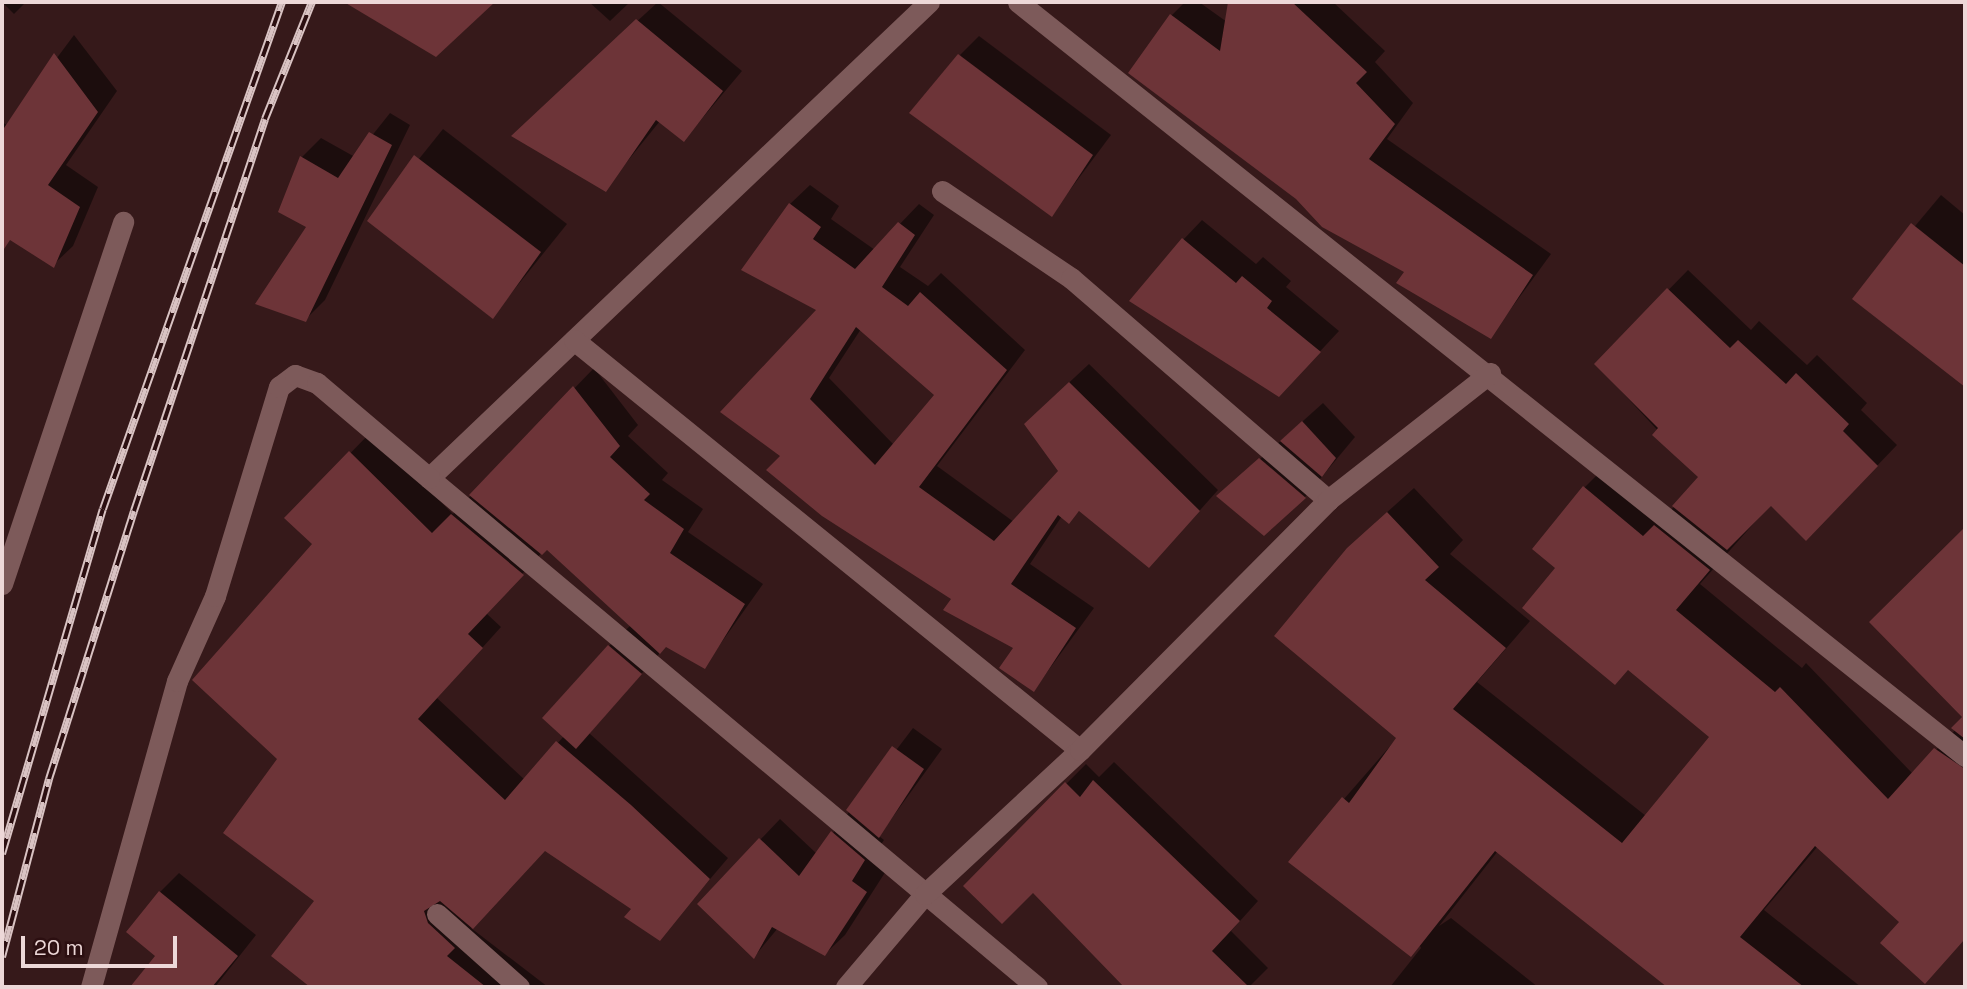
<!DOCTYPE html>
<html>
<head>
<meta charset="utf-8">
<style>
  body { margin:0 }
  #map { position:relative; width:1967px; height:989px; overflow:hidden; background:#36191a; font-family:"Space Grotesk",sans-serif }
  div>[style] { position:absolute }
  [style*='--x'] { left:calc(var(--x)*1px); top:calc(var(--y)*1px); width:calc(var(--w)*1px); rotate:calc(var(--a)*1deg) }
  .shadow>* { inset:0; background:#0007 }
  .building>* { inset:0; background:#6d3438 }
  .minor>* { height:21px; margin:-10.5px; padding:0 10.5px; transform-origin:10.5px; border-radius:10.5px; background:#7d5a5a }
  .rail>* { height:8px; margin-top:-4px; transform-origin:0; background:repeating-linear-gradient(90deg,#2c0f11 0 16px,#d9c3c3 0 32px); box-sizing:border-box; border-block:2px solid #d9c3c3 }
  span { translate:-50% -50%; white-space:nowrap; text-align:center; line-height:1.15; -webkit-text-stroke:7px #2c0f11; paint-order:stroke }
  .frame { position:absolute; inset:0; border:4px solid #edd8d8; pointer-events:none }
  .scale { position:absolute; left:21px; top:936px; width:156px; height:32px; box-sizing:border-box; border:4px solid #edd8d8; border-top:0; padding-left:9px; font-size:21px; line-height:24px; white-space:nowrap; color:#edd8d8; -webkit-text-stroke:5px #2c0f11; paint-order:stroke }
</style>
</head>
<body>
<div id="map">
  <div class="shadow">
    <div style="clip-path:polygon(2px 2px,26px 2px,14px 14px)"></div>
    <div style="clip-path:polygon(371px 2px,492px 2px,436px 55px,363px 11px)"></div>
    <div style="clip-path:polygon(589px 2px,630px 2px,610px 21px)"></div>
    <div style="clip-path:polygon(658px 2px,742px 71px,684px 140px,660px 121px,605px 189px,533px 117px)"></div>
    <div style="clip-path:polygon(1185px 2px,1199px 2px,1227px 22px,1230px 2px,1333px 2px,1385px 51px,1375px 62px,1413px 103px,1387px 139px,1551px 254px,1491px 336px,1406px 271px,1171px 16px)"></div>
    <div style="clip-path:polygon(74px 35px,117px 91px,66px 165px,98px 187px,73px 246px,53px 265px,2px 233px,2px 122px,7px 125px)"></div>
    <div style="clip-path:polygon(979px 36px,1111px 135px,1052px 214px,960px 55px)"></div>
    <div style="clip-path:polygon(390px 113px,410px 125px,325px 300px,305px 320px,309px 227px,302px 157px,321px 138px,355px 157px)"></div>
    <div style="clip-path:polygon(443px 129px,567px 224px,493px 316px,370px 220px)"></div>
    <div style="clip-path:polygon(evenodd,810px 185px,839px 206px,831px 219px,875px 250px,919px 204px,934px 215px,900px 267px,928px 286px,941px 273px,1025px 350px,937px 466px,1014px 522px,1060px 472px,1046px 404px,1089px 364px,1218px 490px,1168px 546px,1080px 510px,1069px 521px,1062px 516px,1030px 564px,1094px 608px,1034px 690px,1015px 648px,782px 456px,819px 310px,790px 204px,810px 185px,861px 329px,936px 395px,894px 445px,829px 378px,861px 329px)"></div>
    <div style="clip-path:polygon(1941px 195px,1965px 215px,1965px 385px,1855px 298px)"></div>
    <div style="clip-path:polygon(1202px 220px,1256px 264px,1263px 257px,1291px 281px,1286px 287px,1339px 331px,1298px 375px,1183px 240px)"></div>
    <div style="clip-path:polygon(1688px 270px,1751px 330px,1759px 321px,1807px 365px,1817px 355px,1867px 403px,1861px 410px,1897px 445px,1826px 519px,1771px 504px,1700px 584px,1802px 668px,1806px 663px,1913px 774px,1961px 724px,1965px 728px,1965px 939px,1925px 981px,1901px 922px,1818px 846px,1764px 910px,1861px 987px,1670px 987px,1498px 851px,1439px 926px,1451px 918px,1538px 987px,1390px 987px,1421px 948px,1344px 799px,1398px 737px,1375px 523px,1414px 488px,1463px 540px,1450px 554px,1530px 621px,1477px 682px,1646px 816px,1712px 737px,1557px 567px,1585px 487px,1610px 462px,1670px 511px,1701px 477px,1596px 364px)"></div>
    <div style="clip-path:polygon(evenodd,594px 368px,638px 425px,628px 436px,668px 473px,662px 480px,703px 509px,688px 532px,763px 584px,704px 667px,666px 646px,589px 733px,728px 858px,659px 939px,633px 909px,546px 849px,471px 928px,548px 987px,313px 987px,273px 956px,317px 901px,280px 759px,314px 544px,287px 518px,371px 432px,453px 514px,594px 368px,547px 547px,631px 625px,609px 646px,564px 736px,525px 780px,437px 698px,501px 627px,486px 613px,547px 547px)"></div>
    <div style="clip-path:polygon(1323px 403px,1355px 437px,1305px 497px,1219px 496px)"></div>
    <div style="clip-path:polygon(1965px 529px,1965px 718px,1872px 622px)"></div>
    <div style="clip-path:polygon(913px 728px,942px 749px,879px 836px,884px 840px,870px 861px,886px 871px,845px 935px,825px 954px,778px 928px,754px 957px,699px 904px,780px 819px,817px 854px)"></div>
    <div style="clip-path:polygon(1114px 762px,1258px 901px,1231px 931px,1268px 968px,1249px 987px,1127px 987px,1033px 891px,965px 886px,1086px 764px,1099px 777px)"></div>
    <div style="clip-path:polygon(179px 873px,256px 935px,215px 987px,133px 987px,157px 956px,160px 892px)"></div>
  </div>
  <div class="building">
    <div style="clip-path:polygon(344px 2px,495px 2px,436px 57px)"></div>
    <div style="clip-path:polygon(1228px 2px,1292px 2px,1367px 72px,1356px 83px,1395px 124px,1369px 159px,1533px 275px,1491px 339px,1396px 283px,1404px 272px,1322px 227px,1296px 199px,1128px 73px,1170px 14px,1220px 51px)"></div>
    <div style="clip-path:polygon(636px 19px,723px 91px,684px 142px,656px 120px,606px 192px,511px 136px)"></div>
    <div style="clip-path:polygon(54px 53px,98px 112px,48px 185px,80px 207px,54px 268px,10px 240px,2px 252px,2px 131px)"></div>
    <div style="clip-path:polygon(958px 54px,1093px 155px,1052px 217px,909px 113px)"></div>
    <div style="clip-path:polygon(369px 132px,392px 145px,306px 322px,255px 304px,306px 227px,278px 212px,300px 156px,338px 178px)"></div>
    <div style="clip-path:polygon(414px 155px,541px 252px,493px 319px,367px 221px)"></div>
    <div style="clip-path:polygon(evenodd,789px 203px,821px 227px,813px 239px,855px 269px,898px 222px,915px 235px,882px 287px,908px 306px,920px 292px,1007px 370px,919px 487px,994px 541px,1058px 471px,1024px 424px,1069px 382px,1200px 511px,1149px 568px,1079px 511px,1069px 524px,1058px 515px,1011px 584px,1076px 628px,1034px 692px,999px 668px,1013px 648px,943px 610px,951px 599px,822px 516px,766px 470px,780px 456px,720px 412px,816px 310px,741px 270px,789px 203px,856px 327px,934px 395px,875px 465px,810px 399px,856px 327px)"></div>
    <div style="clip-path:polygon(1911px 223px,1965px 266px,1965px 387px,1852px 299px)"></div>
    <div style="clip-path:polygon(1182px 238px,1236px 283px,1242px 276px,1272px 301px,1267px 308px,1321px 352px,1279px 397px,1129px 301px)"></div>
    <div style="clip-path:polygon(1667px 288px,1730px 348px,1738px 340px,1786px 384px,1796px 373px,1849px 424px,1843px 431px,1878px 466px,1806px 541px,1771px 506px,1727px 550px,1672px 506px,1698px 477px,1652px 435px,1658px 428px,1594px 364px)"></div>
    <div style="clip-path:polygon(573px 386px,620px 446px,610px 457px,650px 494px,644px 500px,684px 529px,670px 553px,745px 604px,705px 669px,666px 647px,660px 654px,547px 550px,542px 555px,469px 495px)"></div>
    <div style="clip-path:polygon(1302px 421px,1336px 458px,1322px 477px,1280px 441px)"></div>
    <div style="clip-path:polygon(349px 451px,432px 533px,451px 514px,524px 575px,468px 634px,483px 648px,418px 719px,505px 800px,556px 741px,631px 805px,710px 879px,660px 941px,624px 917px,631px 909px,545px 851px,473px 929px,440px 901px,424px 911px,428px 923px,455px 948px,447px 956px,486px 987px,310px 987px,271px 956px,314px 901px,223px 833px,277px 759px,192px 680px,312px 544px,284px 518px)"></div>
    <div style="clip-path:polygon(1259px 458px,1306px 498px,1264px 536px,1216px 496px)"></div>
    <div style="clip-path:polygon(1583px 486px,1643px 536px,1654px 525px,1710px 570px,1676px 610px,1775px 692px,1780px 687px,1888px 799px,1934px 748px,1965px 769px,1965px 939px,1925px 984px,1880px 943px,1899px 922px,1815px 846px,1740px 937px,1804px 987px,1667px 987px,1495px 851px,1411px 957px,1288px 862px,1342px 797px,1349px 803px,1396px 738px,1274px 636px,1347px 548px,1387px 512px,1439px 567px,1425px 580px,1506px 648px,1453px 709px,1622px 843px,1709px 737px,1628px 670px,1615px 685px,1522px 608px,1555px 568px,1532px 549px)"></div>
    <div style="clip-path:polygon(1965px 527px,1965px 739px,1951px 728px,1962px 717px,1869px 622px)"></div>
    <div style="clip-path:polygon(608px 645px,642px 674px,576px 749px,542px 718px)"></div>
    <div style="clip-path:polygon(892px 746px,924px 769px,879px 838px,846px 810px)"></div>
    <div style="clip-path:polygon(1093px 780px,1240px 921px,1212px 951px,1249px 987px,1124px 987px,1033px 893px,1002px 924px,963px 886px,1065px 782px,1080px 797px)"></div>
    <div style="clip-path:polygon(831px 831px,865px 860px,852px 881px,867px 892px,825px 956px,772px 927px,754px 959px,697px 904px,759px 838px,799px 876px)"></div>
    <div style="clip-path:polygon(159px 891px,238px 956px,212px 987px,130px 987px,155px 956px,126px 932px)"></div>
  </div>
  <div class="minor">
    <div style="--x:929;--y:2;--w:690;--a:136.41"></div>
    <div style="--x:429;--y:478;--w:793;--a:39.94"></div>
    <div style="--x:1018;--y:2;--w:1211;--a:38.53"></div>
    <div style="--x:942;--y:191;--w:156;--a:34"></div>
    <div style="--x:1071;--y:278;--w:340;--a:40.8"></div>
    <div style="--x:574;--y:340;--w:651;--a:39.02"></div>
    <div style="--x:2;--y:584;--w:382;--a:-71.5"></div>
    <div style="--x:437;--y:914;--w:110;--a:41.7"></div>
    <div style="--x:91;--y:987;--w:318;--a:-74.3"></div>
    <div style="--x:177;--y:681;--w:93;--a:-65.9"></div>
    <div style="--x:215;--y:596;--w:219;--a:-73"></div>
    <div style="--x:279;--y:387;--w:20;--a:-37"></div>
    <div style="--x:295;--y:375;--w:23;--a:20"></div>
    <div style="--x:317;--y:383;--w:147;--a:40.3"></div>
    <div style="--x:846;--y:987;--w:122;--a:-49.7"></div>
    <div style="--x:925;--y:894;--w:212;--a:-42.9"></div>
    <div style="--x:1080;--y:750;--w:352;--a:-45.2"></div>
    <div style="--x:1328;--y:500;--w:206;--a:-38.1"></div>
  </div>
  <div class="rail">
    <div style="--x:2;--y:854;--w:359;--a:-73.7"></div>
    <div style="--x:103;--y:509;--w:538;--a:-70.55"></div>
    <div style="--x:2;--y:957;--w:184;--a:-75.2"></div>
    <div style="--x:49;--y:779;--w:281;--a:-72.4"></div>
    <div style="--x:134;--y:511;--w:413;--a:-71.5"></div>
    <div style="--x:265;--y:119;--w:126;--a:-68.1"></div>
  </div>
  <div class="frame"></div>
  <div class="scale">20 m</div>
</div>
</body>
</html>
